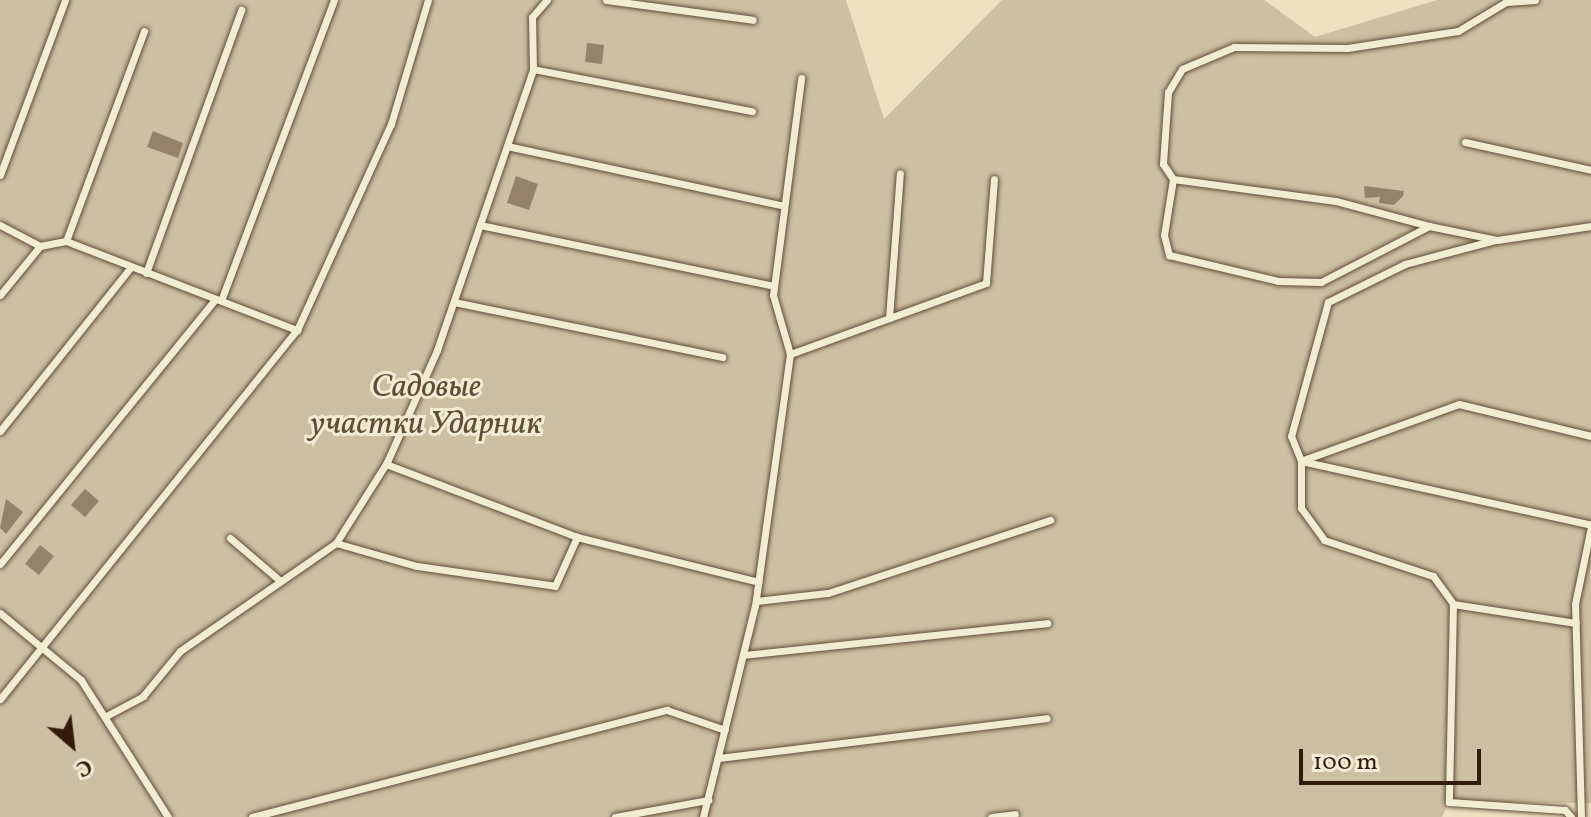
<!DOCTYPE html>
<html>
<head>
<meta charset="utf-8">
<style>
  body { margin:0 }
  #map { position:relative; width:1591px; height:817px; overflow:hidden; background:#ede1bf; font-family:Vollkorn,serif }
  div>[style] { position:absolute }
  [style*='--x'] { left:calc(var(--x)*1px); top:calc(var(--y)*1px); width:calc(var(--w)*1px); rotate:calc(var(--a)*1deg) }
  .green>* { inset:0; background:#cdbfa1 }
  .building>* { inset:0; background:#948269 }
  .roads { filter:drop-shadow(0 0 2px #624c39) drop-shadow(0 0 2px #624c39) }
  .service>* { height:7px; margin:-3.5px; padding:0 3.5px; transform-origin:3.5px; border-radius:3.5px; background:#f3ecd5 }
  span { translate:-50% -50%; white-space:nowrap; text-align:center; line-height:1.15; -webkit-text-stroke:6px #f3ecd5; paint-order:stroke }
  .park-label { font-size:32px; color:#614c39; font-style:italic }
  .north { position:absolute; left:32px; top:705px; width:80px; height:80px; -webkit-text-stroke:6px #f3ecd5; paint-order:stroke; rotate:152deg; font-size:22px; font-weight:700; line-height:32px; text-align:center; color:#331b0c }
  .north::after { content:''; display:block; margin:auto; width:28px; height:36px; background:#331b0c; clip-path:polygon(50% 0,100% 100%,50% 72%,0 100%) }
  .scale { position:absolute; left:1299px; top:749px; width:182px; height:36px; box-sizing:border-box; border:4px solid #331b0c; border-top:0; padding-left:10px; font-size:24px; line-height:28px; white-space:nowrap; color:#331b0c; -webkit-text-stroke:6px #f3ecd5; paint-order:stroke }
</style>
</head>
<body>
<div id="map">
  <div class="green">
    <div style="clip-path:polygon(0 0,846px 0,884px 119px,1002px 0,1264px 0,1315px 37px,1437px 0,1591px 0,1591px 803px,1449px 802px,1442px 817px,0 817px)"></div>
  </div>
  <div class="building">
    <div style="clip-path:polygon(587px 43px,604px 45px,602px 64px,585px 62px)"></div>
    <div style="clip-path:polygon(153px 131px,183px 143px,178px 158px,147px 147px)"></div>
    <div style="clip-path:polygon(516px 176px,538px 184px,529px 210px,507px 203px)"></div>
    <div style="clip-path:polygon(1364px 186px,1404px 191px,1403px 196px,1394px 205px,1379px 203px,1380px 197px,1365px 198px)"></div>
    <div style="clip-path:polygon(85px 489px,99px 501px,85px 517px,71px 505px)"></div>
    <div style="clip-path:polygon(6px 499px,23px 512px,6px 534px,0 528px)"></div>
    <div style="clip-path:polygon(40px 545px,54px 556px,39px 575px,25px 564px)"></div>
  </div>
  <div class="roads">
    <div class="service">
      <div style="--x:606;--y:0;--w:148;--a:7.7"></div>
      <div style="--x:1535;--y:0;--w:29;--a:176"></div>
      <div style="--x:1506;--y:2;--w:56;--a:148.9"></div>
      <div style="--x:1458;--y:31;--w:112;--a:171.3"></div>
      <div style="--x:1347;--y:48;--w:113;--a:-179.5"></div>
      <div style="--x:1234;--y:47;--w:56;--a:157.1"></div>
      <div style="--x:1182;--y:69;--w:27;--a:121"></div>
      <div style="--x:1168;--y:92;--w:72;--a:94"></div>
      <div style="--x:1163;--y:164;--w:18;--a:56"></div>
      <div style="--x:1173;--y:179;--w:57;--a:99.1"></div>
      <div style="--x:1164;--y:235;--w:21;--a:76"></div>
      <div style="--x:1169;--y:255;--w:112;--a:13.4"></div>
      <div style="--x:1278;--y:281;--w:43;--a:1.3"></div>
      <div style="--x:1321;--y:282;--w:122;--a:-27.4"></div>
      <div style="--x:1429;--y:226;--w:69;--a:11.6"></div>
      <div style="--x:1497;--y:240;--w:95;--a:-8.5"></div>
      <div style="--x:533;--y:69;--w:223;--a:10.9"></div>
      <div style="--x:1465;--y:142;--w:129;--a:12.5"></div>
      <div style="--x:507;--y:146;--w:280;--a:12.2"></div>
      <div style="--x:0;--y:175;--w:187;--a:-69.6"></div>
      <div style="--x:1173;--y:179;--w:164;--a:7.7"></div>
      <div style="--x:1336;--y:201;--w:96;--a:15"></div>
      <div style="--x:0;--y:225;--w:45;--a:27.7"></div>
      <div style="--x:40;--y:246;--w:26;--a:-11"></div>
      <div style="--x:66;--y:241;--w:248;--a:21.1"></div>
      <div style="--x:480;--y:225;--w:300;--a:11.7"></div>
      <div style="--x:1495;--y:240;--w:93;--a:165.1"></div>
      <div style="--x:1405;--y:264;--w:86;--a:153.7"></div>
      <div style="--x:1328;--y:302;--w:139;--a:105.4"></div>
      <div style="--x:1291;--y:436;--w:27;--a:68"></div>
      <div style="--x:1301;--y:461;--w:47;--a:90"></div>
      <div style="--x:1301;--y:508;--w:39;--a:54"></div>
      <div style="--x:1324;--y:540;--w:115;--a:18.3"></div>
      <div style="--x:1433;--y:576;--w:34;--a:54"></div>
      <div style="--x:1453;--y:604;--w:198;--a:91.2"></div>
      <div style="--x:1449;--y:802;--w:116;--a:3.9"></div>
      <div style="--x:1565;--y:810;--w:9;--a:49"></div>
      <div style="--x:66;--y:241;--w:224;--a:-69.6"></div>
      <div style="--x:146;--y:273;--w:280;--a:-70.1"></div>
      <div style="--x:0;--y:295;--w:63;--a:-50.8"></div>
      <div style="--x:222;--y:298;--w:318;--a:-69.4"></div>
      <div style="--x:454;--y:302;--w:274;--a:11.6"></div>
      <div style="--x:889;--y:318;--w:145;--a:-85.7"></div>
      <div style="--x:790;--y:354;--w:61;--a:-106.1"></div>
      <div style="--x:773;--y:295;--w:219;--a:-82.6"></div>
      <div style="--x:0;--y:431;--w:210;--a:-51.4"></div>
      <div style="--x:1591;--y:436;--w:136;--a:-166.4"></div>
      <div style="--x:1459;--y:404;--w:168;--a:160.2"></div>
      <div style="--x:1301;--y:461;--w:297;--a:12.4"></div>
      <div style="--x:386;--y:464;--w:204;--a:20.9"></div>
      <div style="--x:577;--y:537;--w:187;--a:13.9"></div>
      <div style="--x:230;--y:538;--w:63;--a:40.5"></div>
      <div style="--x:336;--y:543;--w:84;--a:15.9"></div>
      <div style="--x:417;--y:566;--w:139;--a:8.2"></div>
      <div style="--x:555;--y:586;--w:54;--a:-65.8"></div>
      <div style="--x:0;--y:564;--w:339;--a:-50.9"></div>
      <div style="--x:756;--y:601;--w:72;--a:-6.3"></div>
      <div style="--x:828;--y:593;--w:234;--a:-18.2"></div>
      <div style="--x:1453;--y:604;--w:124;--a:8.8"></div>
      <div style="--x:0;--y:613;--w:105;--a:39.6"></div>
      <div style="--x:81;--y:680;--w:162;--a:57.6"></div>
      <div style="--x:743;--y:655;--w:306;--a:-6"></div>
      <div style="--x:0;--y:699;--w:474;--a:-51.2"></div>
      <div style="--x:297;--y:330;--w:226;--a:-65.5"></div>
      <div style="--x:391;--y:124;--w:129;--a:-73.4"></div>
      <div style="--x:108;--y:715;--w:40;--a:-28"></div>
      <div style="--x:143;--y:696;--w:58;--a:-50.6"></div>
      <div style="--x:180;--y:651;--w:190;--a:-34.7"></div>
      <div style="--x:336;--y:543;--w:96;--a:-57.8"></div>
      <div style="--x:387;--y:462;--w:123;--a:-65.9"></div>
      <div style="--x:437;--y:350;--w:297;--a:-71.1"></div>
      <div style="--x:533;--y:69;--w:52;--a:-91.1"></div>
      <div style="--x:532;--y:17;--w:23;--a:-49"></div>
      <div style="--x:718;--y:758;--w:331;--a:-6.9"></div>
      <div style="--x:252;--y:817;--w:429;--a:-14.5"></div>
      <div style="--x:667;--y:710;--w:61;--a:19"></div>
      <div style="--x:615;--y:817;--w:95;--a:-10.4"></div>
      <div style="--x:703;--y:817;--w:217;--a:-76.2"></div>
      <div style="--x:755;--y:606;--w:254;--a:-82.1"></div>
      <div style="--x:790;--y:354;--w:208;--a:-19.9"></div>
      <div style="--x:986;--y:283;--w:104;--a:-85.6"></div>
      <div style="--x:991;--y:817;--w:24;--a:-7"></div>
      <div style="--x:1581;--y:817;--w:213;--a:-91.6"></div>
      <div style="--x:1575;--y:604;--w:79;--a:-78.3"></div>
    </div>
  </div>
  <div class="park-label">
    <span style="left:426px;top:407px">Садовые<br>участки Ударник</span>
  </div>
  <div class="north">С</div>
  <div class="scale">100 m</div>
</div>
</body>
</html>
